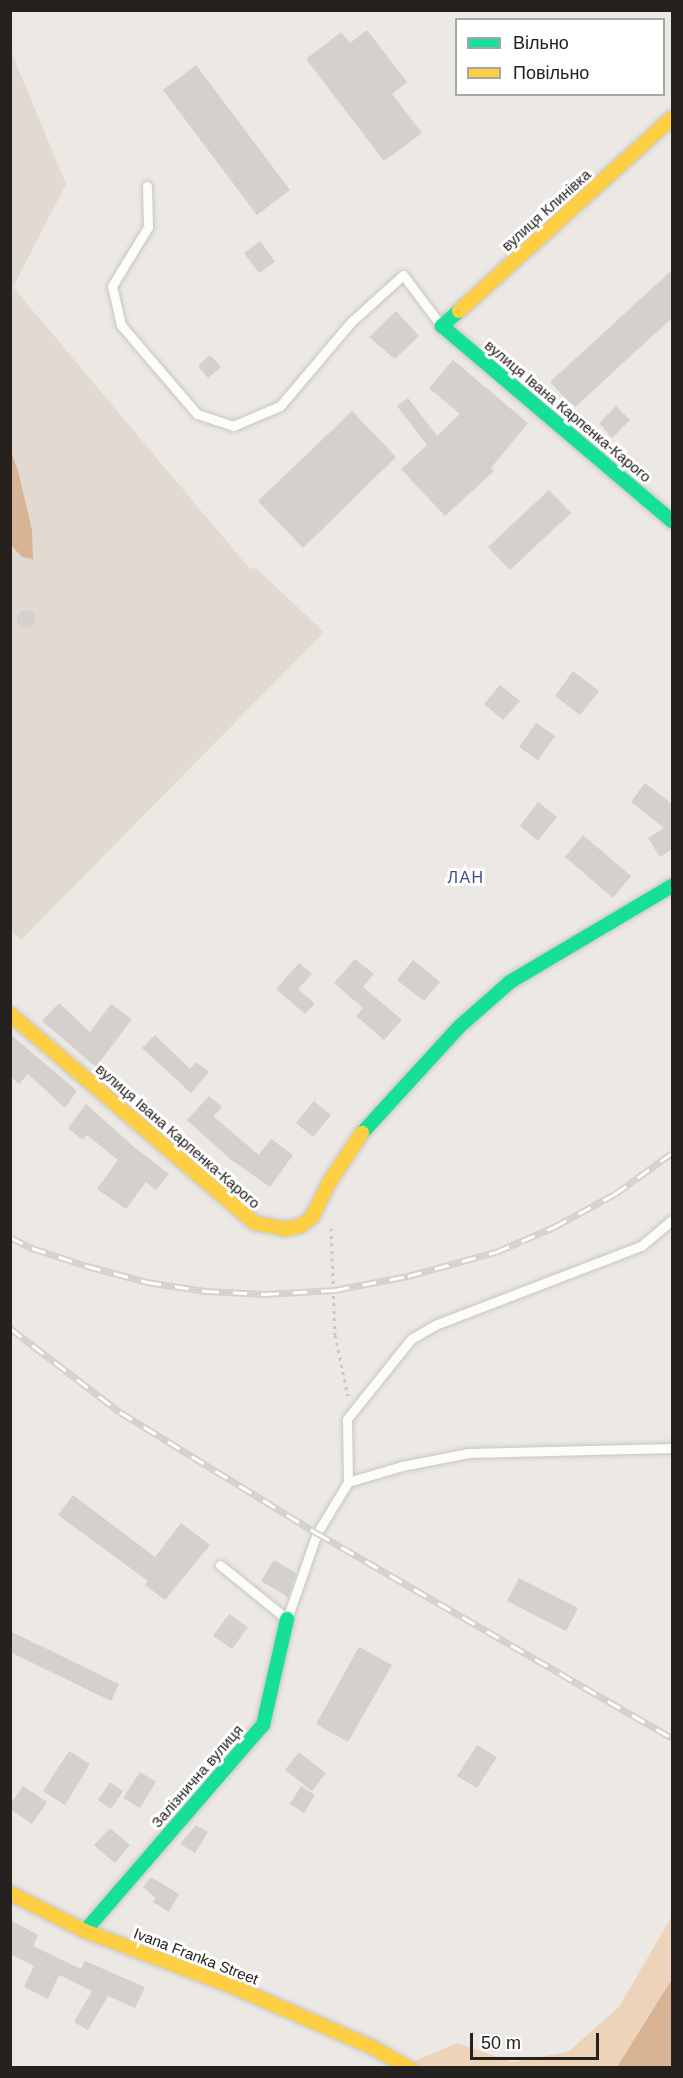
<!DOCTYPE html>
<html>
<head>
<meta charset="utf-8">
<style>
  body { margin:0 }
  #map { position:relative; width:683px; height:2078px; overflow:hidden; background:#ece8e4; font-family:Helvetica,sans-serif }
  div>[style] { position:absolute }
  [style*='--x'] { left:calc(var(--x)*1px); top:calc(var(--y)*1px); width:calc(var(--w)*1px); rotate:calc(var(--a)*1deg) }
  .built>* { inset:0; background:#e2d9d1 }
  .green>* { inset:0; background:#edd3ba }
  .water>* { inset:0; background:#d8b494 }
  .building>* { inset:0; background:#d3d0cd }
  .round { border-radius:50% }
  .path>* { height:3px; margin-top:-1.5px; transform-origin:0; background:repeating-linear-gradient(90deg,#c9c7c6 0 3px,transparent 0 7.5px) }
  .roads { filter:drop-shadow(0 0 2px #c8c5c2) drop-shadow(0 0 2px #c8c5c2) }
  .lane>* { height:9px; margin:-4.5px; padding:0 4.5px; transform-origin:4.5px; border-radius:4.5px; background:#fcfcfb }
  .fast>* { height:14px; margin:-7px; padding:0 7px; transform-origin:7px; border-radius:7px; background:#16e098 }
  .slow>* { height:14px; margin:-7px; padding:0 7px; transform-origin:7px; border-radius:7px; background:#ffcf43 }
  .rail>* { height:7px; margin-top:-3.5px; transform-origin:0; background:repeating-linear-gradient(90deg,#fff 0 14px,#d3d2d0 0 28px); box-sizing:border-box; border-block:2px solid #d3d2d0 }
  span { translate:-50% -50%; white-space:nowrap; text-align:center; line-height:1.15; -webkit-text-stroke:6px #fff; paint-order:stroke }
  .street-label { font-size:15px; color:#24211f }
  .neighbourhood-label { font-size:16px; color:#414c89; letter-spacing:1.5px }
  .frame { position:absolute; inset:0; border:12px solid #24211f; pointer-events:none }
  .legend { position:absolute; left:455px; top:18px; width:210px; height:78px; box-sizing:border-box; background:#fff; border:2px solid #a7a6a5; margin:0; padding:8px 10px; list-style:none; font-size:18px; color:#24211f }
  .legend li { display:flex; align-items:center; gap:12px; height:30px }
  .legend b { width:30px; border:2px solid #a7a6a5 }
  .scale { position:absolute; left:470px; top:2033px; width:129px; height:27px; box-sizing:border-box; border:3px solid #24211f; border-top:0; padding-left:8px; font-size:18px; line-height:21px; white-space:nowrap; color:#24211f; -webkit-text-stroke:4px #fff; paint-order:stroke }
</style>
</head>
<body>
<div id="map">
  <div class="built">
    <div style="clip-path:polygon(10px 49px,66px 184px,13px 287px,249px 568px,257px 569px,324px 632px,21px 940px,10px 930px)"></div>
  </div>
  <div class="green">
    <div style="clip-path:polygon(672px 1916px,672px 1979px,617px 2067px,398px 2068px,457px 2043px,512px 2062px,568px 2052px,619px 2007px)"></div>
  </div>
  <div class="water">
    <div style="clip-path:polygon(11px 451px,18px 471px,32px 530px,33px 559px,22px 557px,11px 545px)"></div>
    <div style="clip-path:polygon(672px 1979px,672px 2067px,617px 2067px)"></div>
  </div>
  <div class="building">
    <div style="clip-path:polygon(367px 30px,407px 82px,392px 94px,422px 133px,384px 161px,306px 59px,341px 32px,350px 43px)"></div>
    <div style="clip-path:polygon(196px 65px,290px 190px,257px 215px,163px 90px)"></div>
    <div style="clip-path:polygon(260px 241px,275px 262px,259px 273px,244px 253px)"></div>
    <div style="clip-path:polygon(672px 270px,672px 318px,574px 408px,550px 382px)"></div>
    <div style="clip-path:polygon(396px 311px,419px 336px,395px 359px,369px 337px)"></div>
    <div style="clip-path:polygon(210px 355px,221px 367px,208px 378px,198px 366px)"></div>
    <div style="clip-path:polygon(453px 360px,528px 423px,491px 468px,494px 471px,445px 516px,401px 469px,427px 445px,397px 406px,408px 398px,437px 436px,460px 414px,429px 388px)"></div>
    <div style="clip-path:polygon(616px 406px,630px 420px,612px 438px,599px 423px)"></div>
    <div style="clip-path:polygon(352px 411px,396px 457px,303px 548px,258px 501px)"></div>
    <div style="clip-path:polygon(549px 490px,571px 513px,510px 570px,488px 547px)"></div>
    <div class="round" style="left:17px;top:610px;width:18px;height:18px"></div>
    <div style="clip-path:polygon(573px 671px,599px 691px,580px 715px,555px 696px)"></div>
    <div style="clip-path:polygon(500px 685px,520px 701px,503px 720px,484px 704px)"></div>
    <div style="clip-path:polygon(536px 723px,555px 736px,538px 760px,519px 747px)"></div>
    <div style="clip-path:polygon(645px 783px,672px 804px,672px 849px,660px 857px,648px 838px,664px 828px,631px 802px)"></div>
    <div style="clip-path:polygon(538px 802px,557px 817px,538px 841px,520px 826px)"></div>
    <div style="clip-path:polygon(583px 835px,631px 876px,613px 898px,565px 857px)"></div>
    <div style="clip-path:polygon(355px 959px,374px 974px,363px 987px,402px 1020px,384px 1040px,356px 1016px,363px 1008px,334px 983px)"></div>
    <div style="clip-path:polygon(413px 960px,440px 982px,424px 1001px,397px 980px)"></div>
    <div style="clip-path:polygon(299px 963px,312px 974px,298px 989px,315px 1004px,305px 1014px,276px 989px)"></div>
    <div style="clip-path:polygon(59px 1003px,90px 1032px,111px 1004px,132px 1019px,96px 1067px,42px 1021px)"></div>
    <div style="clip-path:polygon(10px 1034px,77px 1091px,65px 1108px,28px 1074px,19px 1084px,10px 1076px)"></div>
    <div style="clip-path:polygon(155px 1035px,190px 1069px,196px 1062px,209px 1072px,191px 1093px,142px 1048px)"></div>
    <div style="clip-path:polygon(209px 1096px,222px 1107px,213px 1116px,259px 1155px,271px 1139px,293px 1155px,270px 1187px,230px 1159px,187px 1120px)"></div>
    <div style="clip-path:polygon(314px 1101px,331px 1115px,313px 1137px,296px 1123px)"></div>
    <div style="clip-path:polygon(86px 1104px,134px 1147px,169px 1174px,156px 1190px,146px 1182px,126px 1209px,97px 1189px,118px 1160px,87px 1135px,82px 1140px,68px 1128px)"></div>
    <div style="clip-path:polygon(73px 1495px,155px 1557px,181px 1523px,210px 1545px,165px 1600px,145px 1585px,148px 1581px,58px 1515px)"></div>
    <div style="clip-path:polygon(274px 1560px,296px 1573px,288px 1597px,261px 1581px)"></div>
    <div style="clip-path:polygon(519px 1578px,578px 1608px,566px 1631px,507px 1601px)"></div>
    <div style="clip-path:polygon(229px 1614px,248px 1627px,232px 1649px,213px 1636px)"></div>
    <div style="clip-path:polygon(10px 1631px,119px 1684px,111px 1701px,10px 1652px)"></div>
    <div style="clip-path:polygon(359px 1647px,392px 1665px,348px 1742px,316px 1724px)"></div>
    <div style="clip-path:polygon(477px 1745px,497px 1757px,477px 1788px,457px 1776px)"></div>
    <div style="clip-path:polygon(69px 1751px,90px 1764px,65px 1805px,43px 1791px)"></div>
    <div style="clip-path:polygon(299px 1752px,326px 1773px,312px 1791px,285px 1770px)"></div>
    <div style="clip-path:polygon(140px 1772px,156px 1782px,140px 1808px,123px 1798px)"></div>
    <div style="clip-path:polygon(110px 1782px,123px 1791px,111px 1809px,98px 1800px)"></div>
    <div style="clip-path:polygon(23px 1786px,47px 1802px,32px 1824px,10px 1809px,10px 1805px)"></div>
    <div style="clip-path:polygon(301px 1786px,315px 1795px,304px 1813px,290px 1804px)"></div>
    <div style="clip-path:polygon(196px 1825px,208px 1832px,195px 1853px,180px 1844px)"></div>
    <div style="clip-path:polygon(110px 1828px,130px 1845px,115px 1863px,94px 1845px)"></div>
    <div style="clip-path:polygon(151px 1877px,179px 1894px,169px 1912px,153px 1902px,156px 1898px,143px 1887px)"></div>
    <div style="clip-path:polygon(10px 1920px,38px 1935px,33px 1946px,81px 1969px,85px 1961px,145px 1987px,135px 2008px,108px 1996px,88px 2030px,74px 2022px,92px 1991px,59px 1975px,48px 1999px,24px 1987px,34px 1966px,10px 1954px)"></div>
  </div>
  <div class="path">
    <div style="--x:331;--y:1228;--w:107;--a:87.9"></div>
    <div style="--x:335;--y:1335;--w:62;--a:78"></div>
  </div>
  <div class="roads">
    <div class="lane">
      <div style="--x:147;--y:186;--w:41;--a:88.6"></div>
      <div style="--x:148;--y:227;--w:69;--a:121.4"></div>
      <div style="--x:112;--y:286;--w:40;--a:77"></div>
      <div style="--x:121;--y:325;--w:117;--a:49.5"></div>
      <div style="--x:197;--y:414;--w:38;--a:18"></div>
      <div style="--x:233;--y:426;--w:51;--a:-23.1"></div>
      <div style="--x:280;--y:406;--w:110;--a:-49.8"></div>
      <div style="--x:351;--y:322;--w:70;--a:-42.1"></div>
      <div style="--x:403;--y:275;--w:61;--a:52.9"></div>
      <div style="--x:348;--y:1482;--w:56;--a:-16.5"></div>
      <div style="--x:402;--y:1466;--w:68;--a:-11"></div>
      <div style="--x:469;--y:1453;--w:203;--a:-1.4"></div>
      <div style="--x:220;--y:1565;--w:86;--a:38.9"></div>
      <div style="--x:287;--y:1619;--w:91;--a:-70.8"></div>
      <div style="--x:317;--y:1533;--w:60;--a:-58.7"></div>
      <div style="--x:348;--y:1482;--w:63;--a:-90.9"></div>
      <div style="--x:347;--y:1419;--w:102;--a:-51.3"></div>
      <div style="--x:411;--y:1339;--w:28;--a:-30"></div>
      <div style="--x:435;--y:1325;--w:221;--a:-21"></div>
      <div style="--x:641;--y:1246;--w:40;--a:-40"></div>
    </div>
    <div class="fast">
      <div style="--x:459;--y:311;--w:23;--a:139"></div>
      <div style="--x:442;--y:326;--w:302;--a:40.3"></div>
      <div style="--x:362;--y:1133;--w:145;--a:-47.5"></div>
      <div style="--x:460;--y:1026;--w:67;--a:-41.3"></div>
      <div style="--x:510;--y:982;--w:188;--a:-30.7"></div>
      <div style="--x:85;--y:1931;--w:272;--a:-49.2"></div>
      <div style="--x:263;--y:1725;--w:109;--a:-77.2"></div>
    </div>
    <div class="slow">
      <div style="--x:459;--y:311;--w:287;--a:-42.2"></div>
      <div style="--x:10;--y:1014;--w:322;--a:40.5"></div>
      <div style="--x:255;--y:1223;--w:31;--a:11"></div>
      <div style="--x:285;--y:1229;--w:15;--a:-11"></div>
      <div style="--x:300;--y:1226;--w:15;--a:-37"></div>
      <div style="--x:312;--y:1217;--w:40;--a:-63.4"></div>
      <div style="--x:330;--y:1181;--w:58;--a:-56.3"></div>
      <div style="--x:10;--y:1893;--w:84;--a:26.9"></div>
      <div style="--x:85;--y:1931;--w:159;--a:20.6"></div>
      <div style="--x:234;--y:1987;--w:150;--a:23.5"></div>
      <div style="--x:372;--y:2047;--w:43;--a:29.6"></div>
    </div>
  </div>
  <div class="rail">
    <div style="--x:10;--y:1237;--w:25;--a:27"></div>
    <div style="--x:32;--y:1248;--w:58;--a:18.1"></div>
    <div style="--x:87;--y:1266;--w:62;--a:14.9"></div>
    <div style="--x:147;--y:1282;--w:59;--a:8.8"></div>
    <div style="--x:205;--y:1291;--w:60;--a:2.9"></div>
    <div style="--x:265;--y:1294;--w:70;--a:-3.3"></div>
    <div style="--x:335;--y:1290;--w:74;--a:-10.9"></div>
    <div style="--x:408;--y:1276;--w:91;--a:-15.3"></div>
    <div style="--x:496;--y:1252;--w:63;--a:-23.3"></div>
    <div style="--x:554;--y:1227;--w:69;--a:-28.4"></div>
    <div style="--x:615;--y:1194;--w:70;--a:-35.7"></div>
    <div style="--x:10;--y:1328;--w:138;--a:37.4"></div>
    <div style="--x:120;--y:1412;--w:231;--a:31.6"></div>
    <div style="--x:317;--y:1533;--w:410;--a:30"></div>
  </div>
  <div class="street-label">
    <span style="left:546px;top:210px;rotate:-42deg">вулиця Клинівка</span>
    <span style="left:568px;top:411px;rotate:40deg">вулиця Івана Карпенка-Карого</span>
    <span style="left:178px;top:1136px;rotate:41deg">вулиця Івана Карпенка-Карого</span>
    <span style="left:197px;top:1776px;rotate:-49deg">Залізнична вулиця</span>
    <span style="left:196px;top:1956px;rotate:21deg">Ivana Franka Street</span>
  </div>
  <div class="neighbourhood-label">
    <span style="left:466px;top:878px">ЛАН</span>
  </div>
  <div class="frame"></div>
  <ul class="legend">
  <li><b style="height:8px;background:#16e098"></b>Вільно</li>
  <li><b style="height:8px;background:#ffcf43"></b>Повільно</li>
  </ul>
  <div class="scale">50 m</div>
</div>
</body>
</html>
